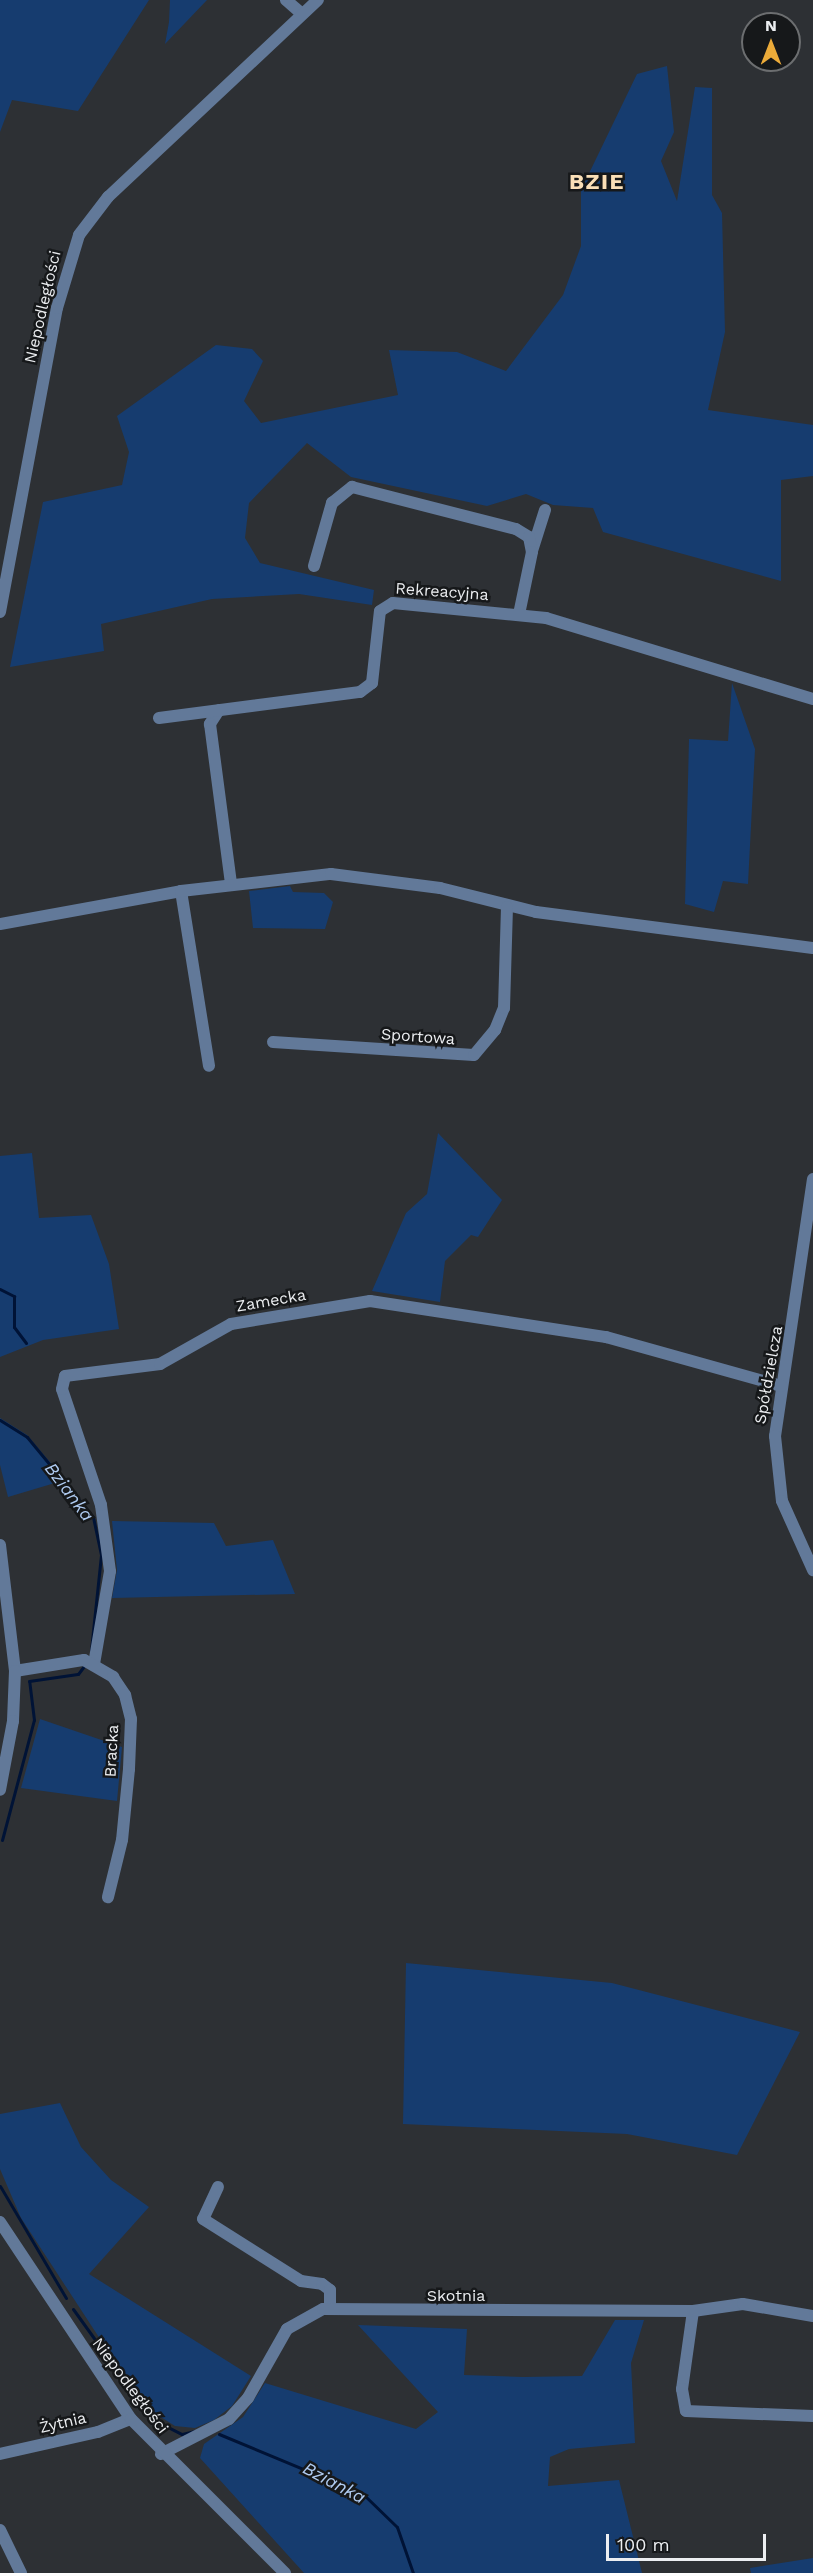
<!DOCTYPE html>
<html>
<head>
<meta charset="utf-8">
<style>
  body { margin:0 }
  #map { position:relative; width:813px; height:2573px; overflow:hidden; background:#2d3034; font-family:"Work Sans",sans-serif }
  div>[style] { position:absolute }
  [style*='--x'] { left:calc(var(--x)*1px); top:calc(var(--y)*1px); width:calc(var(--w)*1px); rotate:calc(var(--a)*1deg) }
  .green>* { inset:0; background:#163c6f }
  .stream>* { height:3px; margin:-1.5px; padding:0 1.5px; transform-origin:1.5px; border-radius:1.5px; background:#001336 }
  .minor>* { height:12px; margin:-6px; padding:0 6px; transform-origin:6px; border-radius:6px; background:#627999 }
  .tertiary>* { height:12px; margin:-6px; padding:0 6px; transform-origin:6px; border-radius:6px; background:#627999 }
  span { translate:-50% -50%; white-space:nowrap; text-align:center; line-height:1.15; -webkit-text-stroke:5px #16181a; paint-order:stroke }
  .street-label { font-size:16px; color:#eceef1 }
  .water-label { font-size:18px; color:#afcbf1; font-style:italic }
  .district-label { font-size:22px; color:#fadfb7; font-weight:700; letter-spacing:1.5px }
  .north { position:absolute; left:741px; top:12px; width:60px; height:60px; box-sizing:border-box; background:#16181a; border:2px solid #6c6e70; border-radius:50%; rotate:0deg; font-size:16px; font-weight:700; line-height:24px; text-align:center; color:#eceef1 }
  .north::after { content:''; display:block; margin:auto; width:21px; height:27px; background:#ebaa39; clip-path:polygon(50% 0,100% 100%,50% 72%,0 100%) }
  .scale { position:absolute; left:606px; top:2534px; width:160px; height:27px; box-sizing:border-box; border:3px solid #eceef1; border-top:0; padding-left:8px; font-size:18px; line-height:21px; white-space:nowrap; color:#eceef1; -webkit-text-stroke:4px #16181a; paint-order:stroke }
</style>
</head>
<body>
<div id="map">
  <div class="green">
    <div style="clip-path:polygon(0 0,149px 0,78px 111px,12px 100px,0 132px)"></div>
    <div style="clip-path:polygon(170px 0,207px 0,165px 44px,169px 22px)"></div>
    <div style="clip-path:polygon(667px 66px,674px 132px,661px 161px,677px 201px,695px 87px,712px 88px,712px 195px,722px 213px,725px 332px,708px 410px,813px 425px,813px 476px,781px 480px,781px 581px,603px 532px,593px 508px,553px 505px,526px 494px,487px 506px,351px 477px,307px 443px,249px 503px,245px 538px,260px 563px,374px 590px,372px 605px,299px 594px,212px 599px,101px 624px,104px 651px,10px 667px,43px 502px,122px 485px,129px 452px,117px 416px,216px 345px,252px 349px,263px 361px,244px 401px,261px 423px,398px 395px,389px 350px,457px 352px,506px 371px,563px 295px,581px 246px,581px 190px,637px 74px)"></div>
    <div style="clip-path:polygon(732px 683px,755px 749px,748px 884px,723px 881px,714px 912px,685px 904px,689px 739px,728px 741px)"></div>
    <div style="clip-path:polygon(290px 886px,293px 892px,324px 893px,333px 902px,325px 929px,253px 928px,249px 891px)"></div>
    <div style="clip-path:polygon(438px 1133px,502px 1200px,478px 1237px,471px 1235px,445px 1261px,440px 1302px,372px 1291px,406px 1213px,427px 1194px)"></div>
    <div style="clip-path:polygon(32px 1153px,39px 1218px,91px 1215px,109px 1264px,119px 1329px,43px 1340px,0 1357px,0 1156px)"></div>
    <div style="clip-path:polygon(0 1418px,27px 1435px,65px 1480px,8px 1497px,0 1465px)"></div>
    <div style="clip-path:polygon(112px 1521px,214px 1523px,226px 1546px,273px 1540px,295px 1594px,112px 1598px,117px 1570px)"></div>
    <div style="clip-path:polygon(40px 1719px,122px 1747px,117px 1801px,21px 1788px)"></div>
    <div style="clip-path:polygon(406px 1963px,612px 1983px,800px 2032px,737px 2155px,627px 2134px,403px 2124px)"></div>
    <div style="clip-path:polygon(60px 2103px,81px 2147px,111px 2180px,149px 2207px,89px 2274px,251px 2376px,232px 2406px,214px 2420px,195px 2428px,175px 2426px,156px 2414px,104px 2345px,21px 2218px,0 2169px,0 2114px)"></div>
    <div style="clip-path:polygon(615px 2320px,644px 2320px,631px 2363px,635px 2443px,569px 2449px,550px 2457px,548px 2486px,619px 2480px,642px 2573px,304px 2573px,200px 2458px,204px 2444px,243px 2417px,265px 2383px,416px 2429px,438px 2412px,358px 2325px,467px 2329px,464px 2375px,523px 2377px,582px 2376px)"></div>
    <div style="clip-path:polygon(813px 2558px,813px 2573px,751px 2573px,750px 2568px)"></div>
  </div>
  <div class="stream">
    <div style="--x:0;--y:1289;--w:16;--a:27"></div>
    <div style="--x:14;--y:1296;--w:31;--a:90"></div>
    <div style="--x:14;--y:1327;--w:20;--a:53"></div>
    <div style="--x:0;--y:1420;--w:32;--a:32"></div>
    <div style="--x:27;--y:1437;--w:104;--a:50.5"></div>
    <div style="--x:93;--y:1517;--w:39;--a:78"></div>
    <div style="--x:101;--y:1555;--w:96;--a:96"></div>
    <div style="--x:2;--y:1840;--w:124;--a:-75.1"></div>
    <div style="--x:34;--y:1720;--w:39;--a:-97"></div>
    <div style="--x:29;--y:1681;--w:49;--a:-8.1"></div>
    <div style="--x:78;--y:1674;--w:10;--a:-53"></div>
    <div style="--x:0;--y:2186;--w:130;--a:59.5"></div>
    <div style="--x:73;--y:2309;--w:135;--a:54.3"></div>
    <div style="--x:152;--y:2419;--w:34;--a:27"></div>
    <div style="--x:182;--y:2434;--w:12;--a:-14"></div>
    <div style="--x:219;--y:2434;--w:156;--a:22.6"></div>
    <div style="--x:363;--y:2494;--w:47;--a:44.1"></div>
    <div style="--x:397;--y:2527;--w:49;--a:70.8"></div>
  </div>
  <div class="minor">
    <div style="--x:286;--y:0;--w:20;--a:41"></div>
    <div style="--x:532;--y:551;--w:43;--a:-72.4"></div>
    <div style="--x:314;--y:566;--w:66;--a:-74.1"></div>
    <div style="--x:332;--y:503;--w:26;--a:-39"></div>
    <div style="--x:352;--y:487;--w:169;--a:14.4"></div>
    <div style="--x:516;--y:529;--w:15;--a:32"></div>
    <div style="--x:529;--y:537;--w:15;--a:79"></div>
    <div style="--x:532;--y:552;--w:63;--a:101.8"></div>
    <div style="--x:219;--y:710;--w:17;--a:123"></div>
    <div style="--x:210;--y:724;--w:161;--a:82.5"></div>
    <div style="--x:159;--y:718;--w:203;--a:-7.4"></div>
    <div style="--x:360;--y:692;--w:15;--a:-37"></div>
    <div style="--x:372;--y:683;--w:72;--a:-83.7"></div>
    <div style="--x:380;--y:611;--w:15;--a:-32"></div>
    <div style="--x:393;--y:603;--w:154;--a:5.6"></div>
    <div style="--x:546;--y:618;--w:279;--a:16.9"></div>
    <div style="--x:181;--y:891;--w:177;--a:80.9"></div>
    <div style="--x:0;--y:924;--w:184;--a:-10.3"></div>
    <div style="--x:181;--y:891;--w:151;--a:-6.5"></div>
    <div style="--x:331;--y:874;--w:110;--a:7.3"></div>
    <div style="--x:440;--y:888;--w:99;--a:14"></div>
    <div style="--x:536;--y:912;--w:279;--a:7.4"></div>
    <div style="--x:273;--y:1042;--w:201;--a:3.7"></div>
    <div style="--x:474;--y:1055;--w:33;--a:-50"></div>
    <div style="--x:495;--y:1030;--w:24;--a:-68"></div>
    <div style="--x:504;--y:1008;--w:101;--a:-88.3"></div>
    <div style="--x:813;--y:1179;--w:260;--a:98.4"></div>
    <div style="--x:775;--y:1436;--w:65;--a:83.9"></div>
    <div style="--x:782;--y:1501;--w:76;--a:65.8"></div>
    <div style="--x:94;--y:1664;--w:94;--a:-80.2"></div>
    <div style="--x:110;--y:1571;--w:67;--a:-97.8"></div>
    <div style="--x:101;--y:1505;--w:122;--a:-108.6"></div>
    <div style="--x:62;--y:1389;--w:13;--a:-77"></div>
    <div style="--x:65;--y:1376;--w:96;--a:-7.2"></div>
    <div style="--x:160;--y:1364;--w:81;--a:-29.4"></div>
    <div style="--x:231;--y:1324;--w:141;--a:-9.4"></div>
    <div style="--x:370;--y:1301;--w:239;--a:8.7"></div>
    <div style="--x:606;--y:1337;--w:182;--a:15.6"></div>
    <div style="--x:15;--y:1671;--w:70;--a:-9.1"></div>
    <div style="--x:84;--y:1660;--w:34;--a:30"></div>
    <div style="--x:113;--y:1677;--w:22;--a:56"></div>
    <div style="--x:125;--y:1695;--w:25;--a:76"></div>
    <div style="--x:131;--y:1719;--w:50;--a:92.3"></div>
    <div style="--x:129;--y:1769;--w:71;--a:95.6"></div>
    <div style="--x:122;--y:1840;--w:59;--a:103.8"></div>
    <div style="--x:218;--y:2187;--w:35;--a:115"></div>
    <div style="--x:203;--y:2219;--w:116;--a:32.3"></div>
    <div style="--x:301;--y:2281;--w:21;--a:8"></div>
    <div style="--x:322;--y:2284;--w:10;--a:37"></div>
    <div style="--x:330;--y:2290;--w:18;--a:90"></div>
    <div style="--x:693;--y:2311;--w:79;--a:98"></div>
    <div style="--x:682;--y:2389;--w:22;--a:80"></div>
    <div style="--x:686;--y:2411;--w:127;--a:2.3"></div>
    <div style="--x:0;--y:2454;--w:100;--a:-12.7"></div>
    <div style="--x:98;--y:2432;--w:35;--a:-22"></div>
    <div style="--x:161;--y:2454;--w:76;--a:-27.2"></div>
    <div style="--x:229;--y:2419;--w:28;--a:-48"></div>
    <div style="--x:248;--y:2398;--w:79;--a:-60.5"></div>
    <div style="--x:287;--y:2329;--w:41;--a:-29.1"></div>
    <div style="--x:323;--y:2309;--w:370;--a:0.3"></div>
    <div style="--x:693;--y:2311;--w:50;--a:-8"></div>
    <div style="--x:743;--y:2304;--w:71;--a:9.7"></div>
    <div style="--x:0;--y:2530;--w:48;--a:64"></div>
  </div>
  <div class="tertiary">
    <div style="--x:0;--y:612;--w:309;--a:-79.4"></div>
    <div style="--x:57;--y:308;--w:76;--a:-73.2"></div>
    <div style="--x:79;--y:235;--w:48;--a:-52.7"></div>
    <div style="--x:108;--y:197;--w:288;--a:-43.2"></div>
    <div style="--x:0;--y:1545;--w:127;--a:83.2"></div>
    <div style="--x:15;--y:1671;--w:50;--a:92.3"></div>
    <div style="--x:13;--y:1721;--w:70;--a:100.7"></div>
    <div style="--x:0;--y:2222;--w:237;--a:56.4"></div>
    <div style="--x:131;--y:2419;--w:218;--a:45"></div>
  </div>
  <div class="street-label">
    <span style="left:43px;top:307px;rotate:-77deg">Niepodległości</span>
    <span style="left:442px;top:592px;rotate:4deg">Rekreacyjna</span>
    <span style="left:418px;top:1037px;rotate:4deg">Sportowa</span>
    <span style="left:271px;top:1301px;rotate:-10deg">Zamecka</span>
    <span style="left:769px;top:1375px;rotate:-80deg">Spółdzielcza</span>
    <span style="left:112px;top:1751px;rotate:-87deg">Bracka</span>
    <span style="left:456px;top:2296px">Skotnia</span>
    <span style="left:130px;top:2386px;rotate:53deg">Niepodległości</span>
    <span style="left:63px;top:2423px;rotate:-13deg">Żytnia</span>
  </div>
  <div class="water-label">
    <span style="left:69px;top:1492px;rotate:53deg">Bzianka</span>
    <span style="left:334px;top:2483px;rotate:28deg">Bzianka</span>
  </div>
  <div class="district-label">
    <span style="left:597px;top:182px">BZIE</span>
  </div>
  <div class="north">N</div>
  <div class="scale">100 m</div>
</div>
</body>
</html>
